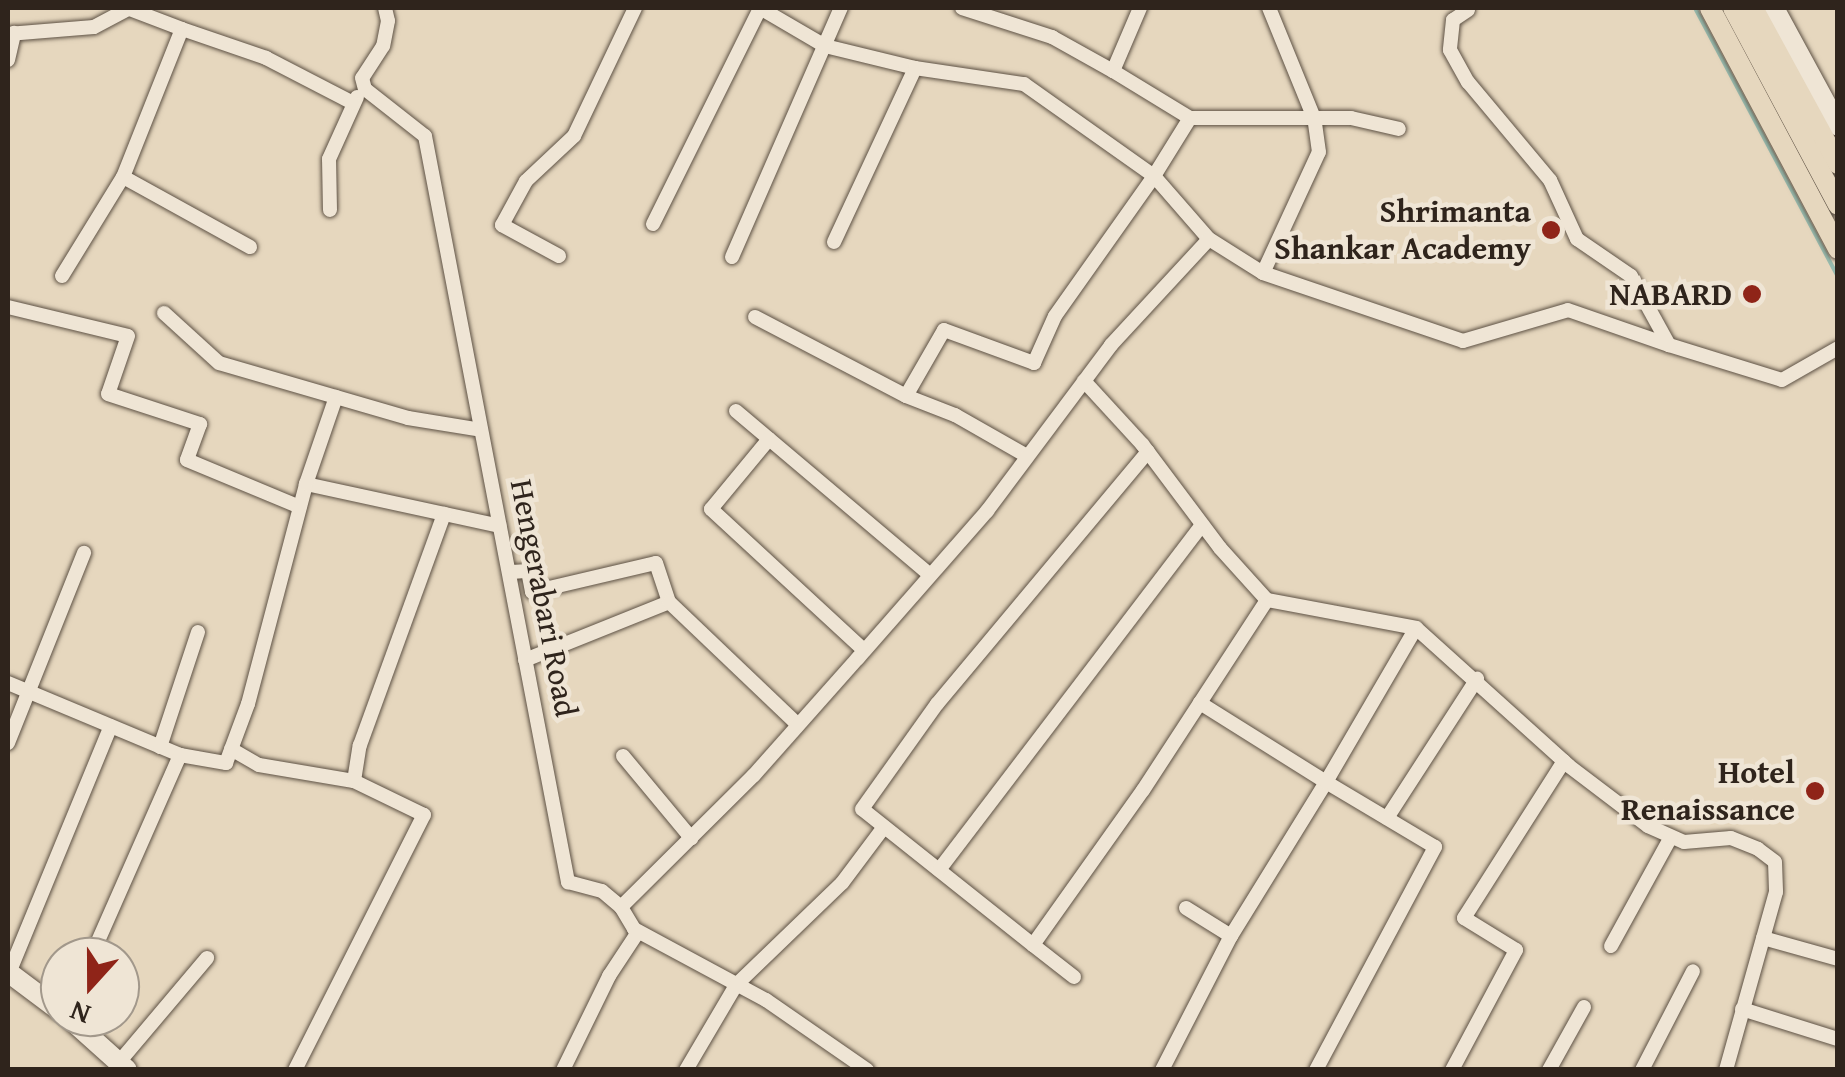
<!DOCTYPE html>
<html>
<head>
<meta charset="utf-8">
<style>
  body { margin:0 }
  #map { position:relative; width:1845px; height:1077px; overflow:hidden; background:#e6d7be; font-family:"Gentium Book Plus",serif }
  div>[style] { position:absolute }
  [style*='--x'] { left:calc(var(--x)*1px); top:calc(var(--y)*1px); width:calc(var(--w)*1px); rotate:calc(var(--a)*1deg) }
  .stream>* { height:4px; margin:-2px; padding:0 2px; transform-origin:2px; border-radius:2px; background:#97baad }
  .roads { filter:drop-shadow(0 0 2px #5d5144) drop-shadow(0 0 2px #5d5144) }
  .street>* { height:14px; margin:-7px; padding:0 7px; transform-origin:7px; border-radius:7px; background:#efe5d5 }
  .secondary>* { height:20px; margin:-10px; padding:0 10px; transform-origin:10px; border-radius:10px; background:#efe5d5 }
  .primary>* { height:20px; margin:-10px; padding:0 10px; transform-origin:10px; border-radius:10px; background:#e6d7be }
  .dots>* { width:28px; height:28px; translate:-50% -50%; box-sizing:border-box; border:5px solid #efe5d5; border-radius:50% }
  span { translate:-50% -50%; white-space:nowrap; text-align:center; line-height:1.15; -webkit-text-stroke:9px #efe5d5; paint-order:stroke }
  .poi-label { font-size:32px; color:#2f241c; font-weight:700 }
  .right { translate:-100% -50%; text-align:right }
  .street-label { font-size:32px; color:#2f241c }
  .frame { position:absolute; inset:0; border:10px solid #2f241c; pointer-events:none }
  .north { position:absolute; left:40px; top:937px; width:100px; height:100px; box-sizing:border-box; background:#efe5d5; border:2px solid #a2988b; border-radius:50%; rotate:201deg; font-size:28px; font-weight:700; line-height:40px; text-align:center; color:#2f241c }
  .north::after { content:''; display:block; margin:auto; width:35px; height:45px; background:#8f2418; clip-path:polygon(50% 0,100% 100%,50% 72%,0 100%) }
</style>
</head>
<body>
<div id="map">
  <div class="stream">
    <div style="--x:1695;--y:8;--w:305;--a:62"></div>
  </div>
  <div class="roads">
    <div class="street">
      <div style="--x:127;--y:8;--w:59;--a:20.9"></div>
      <div style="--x:385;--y:8;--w:13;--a:77"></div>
      <div style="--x:388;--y:21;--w:25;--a:101"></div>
      <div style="--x:383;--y:46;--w:38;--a:123"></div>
      <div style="--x:362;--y:78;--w:11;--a:75"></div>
      <div style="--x:365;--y:89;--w:76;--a:38.1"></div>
      <div style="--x:425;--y:136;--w:760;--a:79.15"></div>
      <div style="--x:568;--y:882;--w:35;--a:15"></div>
      <div style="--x:602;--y:891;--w:25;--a:40"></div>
      <div style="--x:621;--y:907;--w:26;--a:59"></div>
      <div style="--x:634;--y:929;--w:150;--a:28.3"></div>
      <div style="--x:766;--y:1000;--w:123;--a:34.7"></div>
      <div style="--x:962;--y:8;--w:95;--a:17.9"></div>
      <div style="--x:1052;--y:37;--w:70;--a:29.1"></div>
      <div style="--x:1113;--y:71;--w:69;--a:-66.8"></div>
      <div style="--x:1468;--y:10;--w:18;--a:146"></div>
      <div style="--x:1453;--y:20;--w:30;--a:96"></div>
      <div style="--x:1450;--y:50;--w:37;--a:61"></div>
      <div style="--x:1468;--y:82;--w:128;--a:50.1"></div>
      <div style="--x:1550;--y:180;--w:65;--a:65.4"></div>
      <div style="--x:1577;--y:239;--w:65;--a:34.4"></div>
      <div style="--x:1631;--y:276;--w:79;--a:61.2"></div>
      <div style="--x:1669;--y:345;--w:118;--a:17.2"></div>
      <div style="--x:1782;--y:380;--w:64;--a:-29.7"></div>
      <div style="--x:8;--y:34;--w:86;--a:-4.7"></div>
      <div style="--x:94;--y:27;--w:40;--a:-28"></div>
      <div style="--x:8;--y:60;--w:28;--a:-77"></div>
      <div style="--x:1190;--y:118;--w:161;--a:0"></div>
      <div style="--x:1351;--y:118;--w:49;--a:12.9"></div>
      <div style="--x:330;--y:210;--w:51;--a:-91.1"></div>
      <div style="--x:329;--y:159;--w:68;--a:-65.7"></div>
      <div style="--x:653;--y:224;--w:241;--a:-63.6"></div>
      <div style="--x:760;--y:8;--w:75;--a:30.3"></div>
      <div style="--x:825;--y:46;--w:93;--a:13.7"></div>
      <div style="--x:834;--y:242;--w:192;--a:-65"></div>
      <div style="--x:915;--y:68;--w:110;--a:8.4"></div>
      <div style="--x:1024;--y:84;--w:159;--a:35.3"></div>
      <div style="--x:1154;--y:176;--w:68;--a:-58.2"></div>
      <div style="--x:1190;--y:118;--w:90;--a:-148.6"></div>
      <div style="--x:250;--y:247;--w:145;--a:-151.1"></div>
      <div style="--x:123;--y:177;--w:159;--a:-68.3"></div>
      <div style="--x:182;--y:29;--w:89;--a:19"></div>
      <div style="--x:266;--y:58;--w:98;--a:27.3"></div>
      <div style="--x:559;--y:256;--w:65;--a:-151.5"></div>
      <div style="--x:502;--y:225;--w:50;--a:-61.4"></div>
      <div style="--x:526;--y:181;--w:66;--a:-43.2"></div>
      <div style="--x:574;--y:136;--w:142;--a:-64.5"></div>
      <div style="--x:732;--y:257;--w:272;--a:-66.4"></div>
      <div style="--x:1263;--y:273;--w:211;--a:18.8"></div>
      <div style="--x:1463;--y:341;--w:109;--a:-16.4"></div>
      <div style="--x:1568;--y:310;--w:107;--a:19.1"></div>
      <div style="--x:62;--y:276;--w:116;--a:-58.4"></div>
      <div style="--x:8;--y:307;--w:123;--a:13.6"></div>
      <div style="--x:128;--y:336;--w:61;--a:109"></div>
      <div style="--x:108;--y:394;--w:97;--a:18.1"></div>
      <div style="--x:200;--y:424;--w:38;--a:110"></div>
      <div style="--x:187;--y:460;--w:122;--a:22.6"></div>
      <div style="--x:164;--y:313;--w:74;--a:42.3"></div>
      <div style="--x:219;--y:363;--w:197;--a:16.2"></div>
      <div style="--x:408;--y:418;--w:74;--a:9.3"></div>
      <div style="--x:755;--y:317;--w:170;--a:27.6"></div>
      <div style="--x:906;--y:396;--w:76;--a:-60.1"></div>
      <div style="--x:944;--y:330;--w:96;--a:20.1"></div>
      <div style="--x:1034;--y:363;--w:51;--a:-65.9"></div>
      <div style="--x:1055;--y:316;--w:171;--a:-54.7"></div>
      <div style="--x:1154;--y:176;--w:84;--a:48.9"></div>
      <div style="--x:1084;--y:381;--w:86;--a:47.4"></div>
      <div style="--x:1142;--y:444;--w:130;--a:53.1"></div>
      <div style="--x:1220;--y:548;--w:70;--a:47.9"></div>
      <div style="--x:1267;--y:600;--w:227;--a:123.1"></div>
      <div style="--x:1143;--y:790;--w:190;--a:125.4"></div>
      <div style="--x:1033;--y:945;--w:218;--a:-141.5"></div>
      <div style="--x:862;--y:809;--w:129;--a:-54.5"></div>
      <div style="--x:937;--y:704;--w:329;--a:-50.1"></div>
      <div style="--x:906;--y:396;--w:53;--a:21.2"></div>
      <div style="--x:955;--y:415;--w:83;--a:29.7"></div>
      <div style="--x:736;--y:411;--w:254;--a:40.2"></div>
      <div style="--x:769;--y:439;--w:91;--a:129.6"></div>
      <div style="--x:711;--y:509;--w:208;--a:42.7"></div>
      <div style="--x:306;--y:484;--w:198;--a:12.2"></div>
      <div style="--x:512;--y:572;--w:16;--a:-4"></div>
      <div style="--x:528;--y:571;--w:21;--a:79"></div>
      <div style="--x:532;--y:592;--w:127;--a:-13.2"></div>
      <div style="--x:656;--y:563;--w:41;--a:71.6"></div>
      <div style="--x:1267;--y:600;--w:152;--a:10.6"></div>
      <div style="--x:1416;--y:628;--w:206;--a:42"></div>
      <div style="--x:1569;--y:766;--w:99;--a:37.2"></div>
      <div style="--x:1648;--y:826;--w:39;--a:24"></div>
      <div style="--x:1684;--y:842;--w:47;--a:-4.9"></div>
      <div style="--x:1731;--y:838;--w:29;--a:22"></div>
      <div style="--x:1758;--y:849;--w:21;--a:37"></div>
      <div style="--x:1775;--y:862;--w:30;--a:88"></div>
      <div style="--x:1776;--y:892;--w:185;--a:105.7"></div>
      <div style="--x:525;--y:660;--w:155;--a:-21.9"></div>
      <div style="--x:669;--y:602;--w:178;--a:43.6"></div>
      <div style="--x:8;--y:683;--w:186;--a:22.7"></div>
      <div style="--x:8;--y:743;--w:205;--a:-68.2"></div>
      <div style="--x:160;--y:747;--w:121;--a:-71.7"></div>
      <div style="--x:231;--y:749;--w:32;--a:30"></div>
      <div style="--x:259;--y:765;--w:96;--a:9.6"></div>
      <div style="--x:623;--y:756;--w:107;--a:50.3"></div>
      <div style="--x:1387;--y:818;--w:166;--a:-57.1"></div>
      <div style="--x:939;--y:870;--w:434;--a:-52.7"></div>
      <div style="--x:621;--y:907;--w:187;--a:-44.8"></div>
      <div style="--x:754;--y:775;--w:157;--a:-48.4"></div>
      <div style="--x:858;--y:658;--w:196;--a:-48.7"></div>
      <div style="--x:987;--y:511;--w:207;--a:-53.2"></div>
      <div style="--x:1111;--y:345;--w:144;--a:-47.2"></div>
      <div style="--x:1209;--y:239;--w:64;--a:32.2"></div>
      <div style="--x:1263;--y:273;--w:133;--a:-65.2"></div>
      <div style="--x:1319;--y:152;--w:34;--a:-98"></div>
      <div style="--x:1314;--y:118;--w:119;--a:-112.2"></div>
      <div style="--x:1186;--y:908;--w:53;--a:31.9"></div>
      <div style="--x:1763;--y:938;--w:78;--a:15.6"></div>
      <div style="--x:1033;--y:945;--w:52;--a:38"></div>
      <div style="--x:1611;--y:946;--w:124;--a:-61.2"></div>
      <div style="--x:91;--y:957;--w:221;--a:-66.2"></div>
      <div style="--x:180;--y:755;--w:47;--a:9.9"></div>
      <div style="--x:226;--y:763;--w:63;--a:-69.6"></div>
      <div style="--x:248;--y:704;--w:228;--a:-75.2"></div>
      <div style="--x:306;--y:484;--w:92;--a:-71"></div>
      <div style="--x:9;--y:973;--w:267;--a:-67.6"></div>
      <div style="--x:1742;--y:1009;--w:101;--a:17.4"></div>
      <div style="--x:120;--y:1061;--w:135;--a:-49.8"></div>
      <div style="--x:295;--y:1070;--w:286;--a:-63.2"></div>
      <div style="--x:424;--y:815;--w:78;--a:-154.1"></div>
      <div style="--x:354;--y:781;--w:36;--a:-81"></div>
      <div style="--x:360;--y:745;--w:246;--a:-70"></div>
      <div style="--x:563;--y:1070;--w:105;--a:-63.9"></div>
      <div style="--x:609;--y:976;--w:53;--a:-56.6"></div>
      <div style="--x:686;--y:1070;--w:99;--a:-59.5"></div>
      <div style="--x:736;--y:985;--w:147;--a:-43.9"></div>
      <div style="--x:842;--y:883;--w:70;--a:-53.1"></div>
      <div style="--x:1162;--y:1070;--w:151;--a:-62.8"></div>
      <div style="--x:1231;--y:936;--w:181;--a:-58.3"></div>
      <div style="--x:1326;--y:782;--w:149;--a:-147.9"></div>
      <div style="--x:1316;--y:1070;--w:253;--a:-61.9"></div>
      <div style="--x:1435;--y:847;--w:127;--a:-149.2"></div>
      <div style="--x:1326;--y:782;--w:178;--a:-59.7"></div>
      <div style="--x:1452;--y:1070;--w:136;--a:-61.9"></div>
      <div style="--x:1516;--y:950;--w:61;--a:-148.4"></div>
      <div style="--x:1464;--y:918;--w:186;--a:-57.5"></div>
      <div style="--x:1549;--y:1070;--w:72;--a:-60.9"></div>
      <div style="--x:1642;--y:1070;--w:111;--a:-62.7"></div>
    </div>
    <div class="secondary">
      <div style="--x:1774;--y:8;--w:134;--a:61.5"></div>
      <div style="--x:8;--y:972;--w:65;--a:36.9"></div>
      <div style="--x:68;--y:1017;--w:79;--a:41.9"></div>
    </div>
    <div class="primary">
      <div style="--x:1710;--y:8;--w:273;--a:62"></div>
      <div style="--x:1733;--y:8;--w:223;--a:61.9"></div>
      <div style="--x:1753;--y:8;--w:178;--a:61.4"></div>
    </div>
  </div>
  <div class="dots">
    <div style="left:1551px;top:230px;background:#8f2418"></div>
    <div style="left:1752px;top:294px;background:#8f2418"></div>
    <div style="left:1815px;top:791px;background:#8f2418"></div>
  </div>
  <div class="poi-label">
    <span class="right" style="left:1531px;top:230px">Shrimanta<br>Shankar Academy</span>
    <span class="right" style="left:1732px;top:294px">NABARD</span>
    <span class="right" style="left:1795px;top:791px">Hotel<br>Renaissance</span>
  </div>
  <div class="street-label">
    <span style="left:544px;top:598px;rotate:79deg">Hengerabari Road</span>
  </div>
  <div class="frame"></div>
  <div class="north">N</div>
</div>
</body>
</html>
